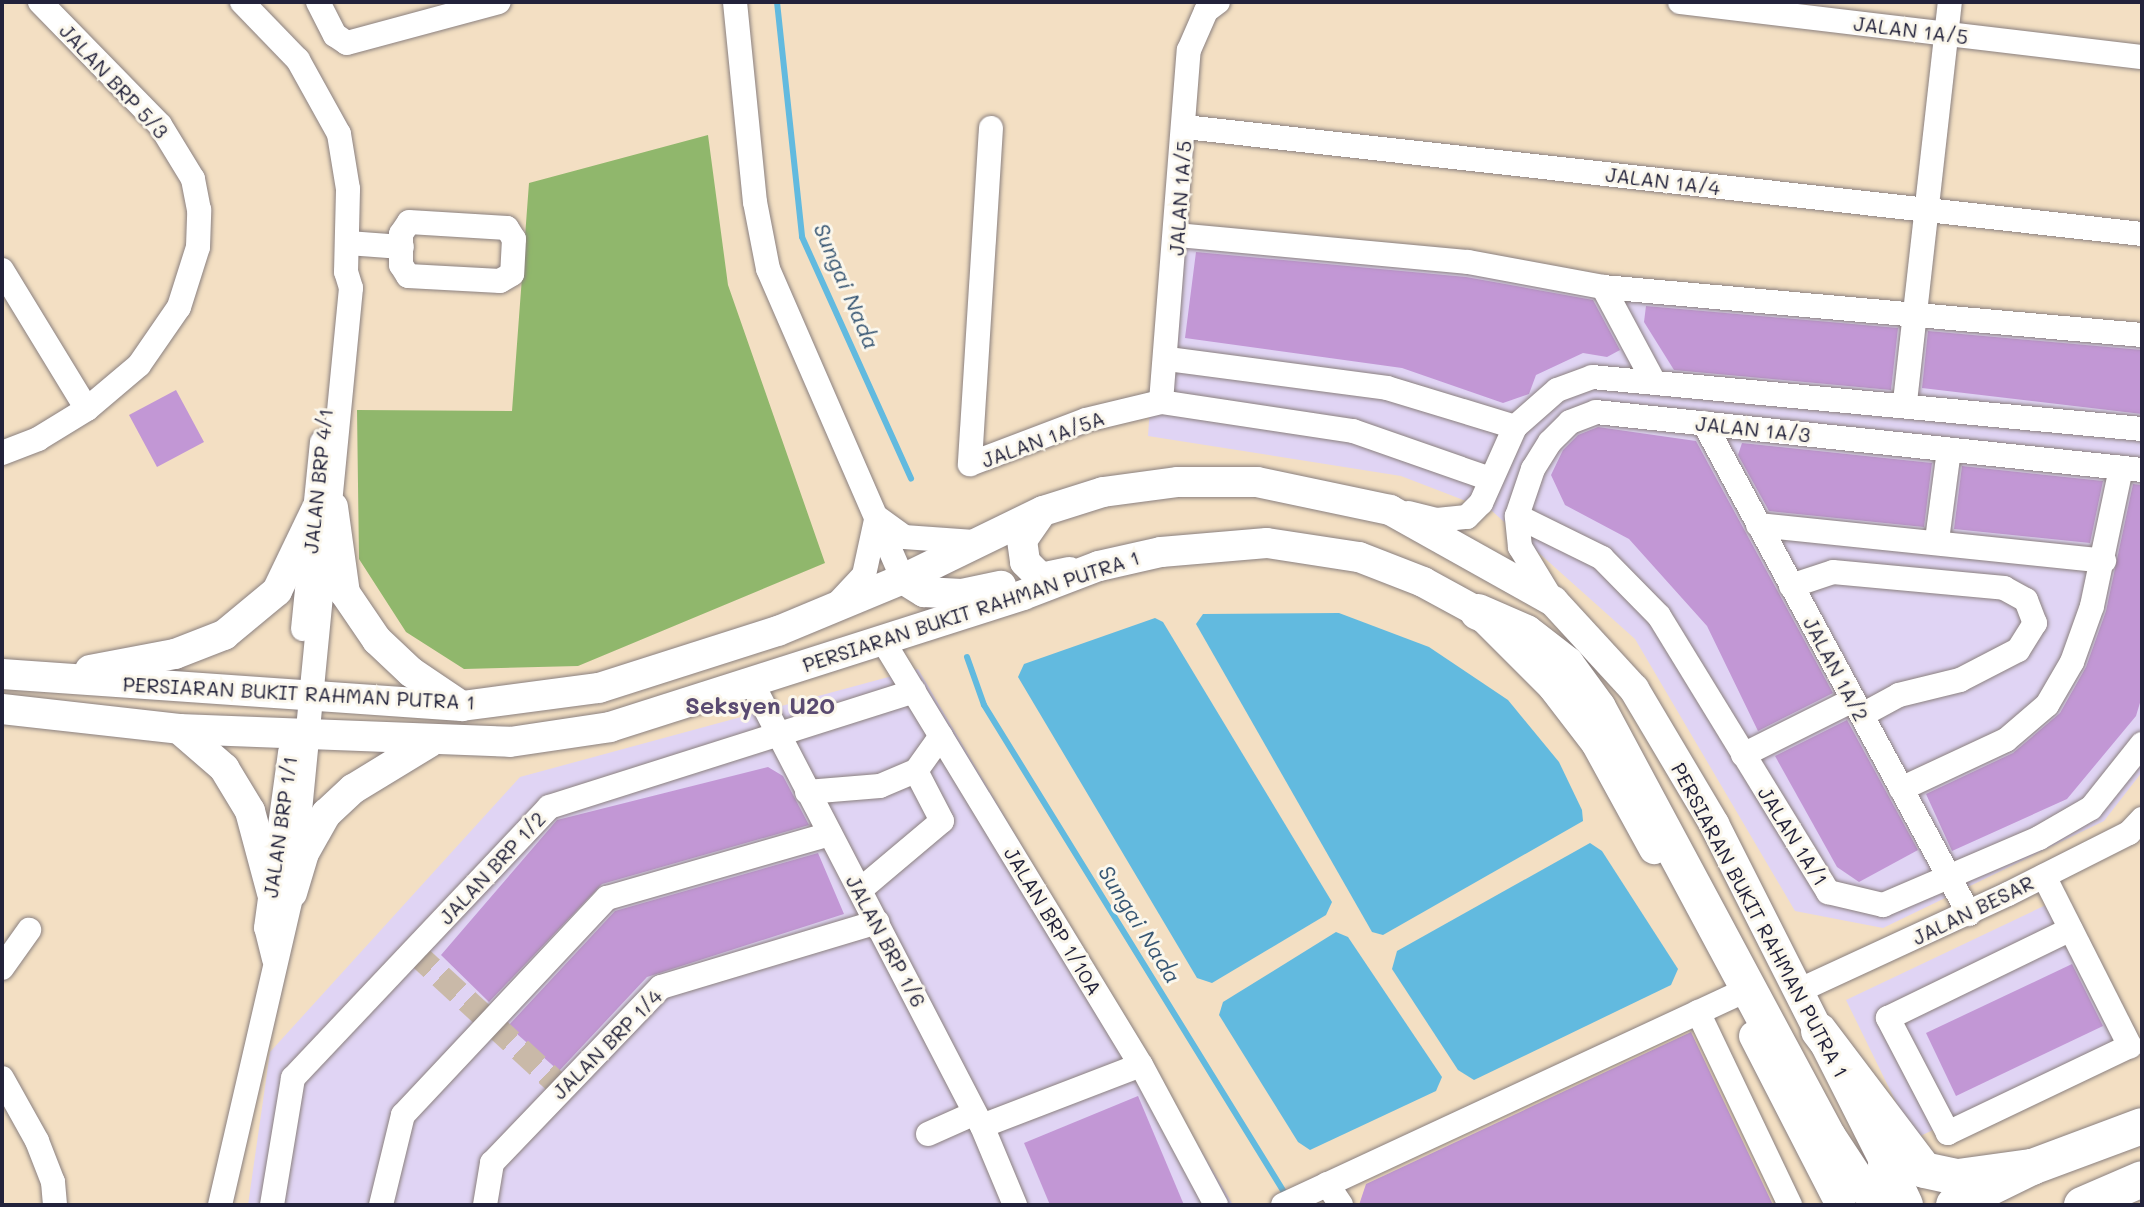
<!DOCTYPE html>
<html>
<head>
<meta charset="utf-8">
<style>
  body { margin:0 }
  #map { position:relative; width:2144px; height:1207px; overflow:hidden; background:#f3dfc3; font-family:Mali,sans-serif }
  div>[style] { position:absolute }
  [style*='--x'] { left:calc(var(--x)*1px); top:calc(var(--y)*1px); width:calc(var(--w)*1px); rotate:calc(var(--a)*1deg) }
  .built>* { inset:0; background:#e0d4f4 }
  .forest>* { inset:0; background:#90b76c }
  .water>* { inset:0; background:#62badf }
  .stream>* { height:6px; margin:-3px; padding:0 3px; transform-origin:3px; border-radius:3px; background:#62badf }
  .building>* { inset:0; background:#c297d5 }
  .minor-tunnel>* { height:24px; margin-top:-12px; transform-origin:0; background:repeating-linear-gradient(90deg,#c9b9a8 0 24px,transparent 0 36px) }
  .roads { filter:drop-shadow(0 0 2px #8a807f) drop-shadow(0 0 2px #8a807f) }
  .minor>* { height:24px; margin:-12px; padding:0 12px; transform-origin:12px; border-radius:12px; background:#fff }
  .major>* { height:30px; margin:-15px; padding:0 15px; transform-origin:15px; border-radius:15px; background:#fff }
  .highway>* { height:36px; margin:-18px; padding:0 18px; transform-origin:18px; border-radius:18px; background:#fff }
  span { translate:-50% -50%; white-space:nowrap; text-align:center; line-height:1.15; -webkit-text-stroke:6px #fbf7ec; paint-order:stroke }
  .street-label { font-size:20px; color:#22223b }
  .water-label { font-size:22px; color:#385774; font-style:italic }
  .quarter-label { font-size:24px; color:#5a4b71; font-weight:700 }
  .frame { position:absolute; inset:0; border:4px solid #22223b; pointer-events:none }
</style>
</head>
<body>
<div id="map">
  <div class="built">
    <div style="clip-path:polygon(1162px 234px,2142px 343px,2142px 772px,2104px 821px,1883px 928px,1795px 911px,1635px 639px,1492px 511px,1401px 476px,1148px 436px)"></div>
    <div style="clip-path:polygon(918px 669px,1233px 1205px,248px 1205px,270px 1052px,520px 777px)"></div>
    <div style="clip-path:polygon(2048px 904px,2119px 1041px,1914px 1139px,1846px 1000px)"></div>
  </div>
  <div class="forest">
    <div style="clip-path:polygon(708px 135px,728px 285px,825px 563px,578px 666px,464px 669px,406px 632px,359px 559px,357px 410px,512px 411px,529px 183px)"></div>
  </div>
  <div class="water">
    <div style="clip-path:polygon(1339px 613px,1429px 647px,1508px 700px,1559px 762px,1582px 810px,1583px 821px,1383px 935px,1372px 932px,1196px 624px,1203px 614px)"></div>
    <div style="clip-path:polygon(1155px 618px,1163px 622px,1332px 902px,1326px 915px,1212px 983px,1197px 978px,1018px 677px,1024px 664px)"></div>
    <div style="clip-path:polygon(1590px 843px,1602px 851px,1678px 969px,1671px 985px,1474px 1080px,1458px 1070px,1392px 969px,1397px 951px)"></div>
    <div style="clip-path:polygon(1336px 932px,1348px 937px,1442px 1077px,1436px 1091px,1310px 1150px,1298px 1142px,1219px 1015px,1223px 1002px)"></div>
  </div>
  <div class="stream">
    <div style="--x:777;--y:2;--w:236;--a:83.9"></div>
    <div style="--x:802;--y:237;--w:265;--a:65.7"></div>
    <div style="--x:967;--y:657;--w:51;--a:70.5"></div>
    <div style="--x:984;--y:705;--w:578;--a:58.37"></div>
  </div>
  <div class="building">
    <div style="clip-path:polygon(1196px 252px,1466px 277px,1593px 300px,1620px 350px,1607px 357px,1583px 353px,1536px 375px,1529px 394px,1503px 403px,1402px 368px,1185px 338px)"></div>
    <div style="clip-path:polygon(1646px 306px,1898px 328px,1891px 390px,1674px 370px,1644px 322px)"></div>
    <div style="clip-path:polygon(1928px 331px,2142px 350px,2142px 414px,1922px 388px)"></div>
    <div style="clip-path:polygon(176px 390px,204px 442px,157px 467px,129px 415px)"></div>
    <div style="clip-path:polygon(1598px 427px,1696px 441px,1833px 693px,1758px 731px,1707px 626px,1629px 539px,1565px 505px,1551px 475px,1563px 450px,1578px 435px)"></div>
    <div style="clip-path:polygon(1742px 443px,1932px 463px,1924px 527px,1769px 511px,1738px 455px)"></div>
    <div style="clip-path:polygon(1962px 466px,2103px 481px,2090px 543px,1954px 529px)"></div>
    <div style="clip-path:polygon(2133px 484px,2142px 485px,2142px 696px,2136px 716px,2067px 799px,1952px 851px,1926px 794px,2013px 753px,2060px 713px,2086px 667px,2106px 611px)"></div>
    <div style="clip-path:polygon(1847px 720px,1918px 850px,1859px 882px,1837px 867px,1775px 756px)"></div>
    <div style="clip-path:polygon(768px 767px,783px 776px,809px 825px,602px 884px,489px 1002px,441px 955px,557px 820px)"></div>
    <div style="clip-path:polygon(818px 853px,844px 914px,647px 977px,559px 1071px,508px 1026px,615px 911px)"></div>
    <div style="clip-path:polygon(2072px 964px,2103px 1026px,1956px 1096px,1926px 1033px)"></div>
    <div style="clip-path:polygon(1691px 1032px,1773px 1205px,1359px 1205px,1366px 1184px)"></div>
    <div style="clip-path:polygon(1138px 1096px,1184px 1205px,1050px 1205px,1024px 1143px)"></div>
  </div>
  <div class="minor-tunnel">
    <div style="--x:414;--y:952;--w:202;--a:42.6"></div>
  </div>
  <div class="roads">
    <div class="minor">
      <div style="--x:318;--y:2;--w:37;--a:63"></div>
      <div style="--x:335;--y:35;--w:14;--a:34"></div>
      <div style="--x:347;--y:43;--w:157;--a:-15.1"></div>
      <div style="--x:735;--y:2;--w:201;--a:84.3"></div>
      <div style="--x:755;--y:202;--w:68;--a:79"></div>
      <div style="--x:768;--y:269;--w:338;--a:66.5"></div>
      <div style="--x:1680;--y:2;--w:465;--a:6.8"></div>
      <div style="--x:1185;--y:127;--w:963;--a:6.38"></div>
      <div style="--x:991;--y:128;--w:337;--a:93.6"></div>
      <div style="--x:970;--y:464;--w:124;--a:-20.8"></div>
      <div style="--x:1086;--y:420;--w:77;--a:-13.5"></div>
      <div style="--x:1161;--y:402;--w:194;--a:8.6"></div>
      <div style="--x:1353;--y:431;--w:145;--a:19.3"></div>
      <div style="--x:409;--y:222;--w:98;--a:3.5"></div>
      <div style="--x:507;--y:228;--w:13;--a:58"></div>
      <div style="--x:514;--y:239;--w:35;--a:93"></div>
      <div style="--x:512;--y:274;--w:14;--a:150"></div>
      <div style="--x:500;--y:281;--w:92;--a:-176.9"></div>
      <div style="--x:408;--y:276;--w:13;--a:-122"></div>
      <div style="--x:401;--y:265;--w:31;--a:-90"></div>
      <div style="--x:401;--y:234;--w:14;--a:-56"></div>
      <div style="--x:1177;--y:235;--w:292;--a:5.3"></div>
      <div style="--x:1468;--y:262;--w:137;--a:10.5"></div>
      <div style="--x:1603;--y:287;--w:108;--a:61.8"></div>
      <div style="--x:348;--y:243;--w:54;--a:4.2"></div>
      <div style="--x:2;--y:270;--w:163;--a:58.6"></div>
      <div style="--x:1603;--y:287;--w:541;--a:5.09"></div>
      <div style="--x:1168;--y:359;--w:221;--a:7.5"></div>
      <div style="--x:1387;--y:388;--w:134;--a:16.9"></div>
      <div style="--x:1161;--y:402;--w:353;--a:-85.5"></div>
      <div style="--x:1189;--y:50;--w:43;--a:-66.4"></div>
      <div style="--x:1206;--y:11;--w:15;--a:-37"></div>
      <div style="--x:1905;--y:402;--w:403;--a:-83.6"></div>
      <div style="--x:1704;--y:423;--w:558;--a:61.64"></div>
      <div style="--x:2;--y:453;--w:39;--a:-21"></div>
      <div style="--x:38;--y:439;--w:57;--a:-31.5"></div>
      <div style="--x:87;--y:409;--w:68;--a:-40.2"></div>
      <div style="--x:139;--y:365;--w:70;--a:-55.4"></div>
      <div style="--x:179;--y:307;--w:63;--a:-72.4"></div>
      <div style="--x:198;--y:247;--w:37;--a:-88"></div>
      <div style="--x:199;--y:210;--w:32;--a:-101"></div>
      <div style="--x:193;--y:179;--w:63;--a:-121.4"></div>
      <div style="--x:160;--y:125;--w:172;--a:-134.3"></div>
      <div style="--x:1408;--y:513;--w:30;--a:14"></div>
      <div style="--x:1437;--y:520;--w:30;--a:-6"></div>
      <div style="--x:1467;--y:517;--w:20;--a:-45"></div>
      <div style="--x:1481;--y:503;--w:83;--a:-65.9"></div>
      <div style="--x:1515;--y:427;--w:56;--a:-41.4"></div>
      <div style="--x:1557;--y:390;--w:37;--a:-20"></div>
      <div style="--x:1592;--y:377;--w:552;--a:5.4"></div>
      <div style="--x:1517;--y:516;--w:95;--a:26.3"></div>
      <div style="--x:1602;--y:558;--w:81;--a:45.5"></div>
      <div style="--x:1659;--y:616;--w:324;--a:58.5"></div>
      <div style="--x:1828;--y:892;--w:57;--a:13.3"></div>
      <div style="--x:1883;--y:905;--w:170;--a:-23.2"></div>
      <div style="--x:2039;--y:838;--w:60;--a:-30"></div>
      <div style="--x:2091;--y:808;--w:82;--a:-51.4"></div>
      <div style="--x:878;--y:518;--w:32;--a:36"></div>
      <div style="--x:904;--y:537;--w:70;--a:4.1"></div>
      <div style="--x:1758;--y:525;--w:348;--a:5.9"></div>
      <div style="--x:1937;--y:540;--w:91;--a:-82.4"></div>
      <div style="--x:1791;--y:586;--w:44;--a:-18.4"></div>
      <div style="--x:1833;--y:572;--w:172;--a:5.3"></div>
      <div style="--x:2004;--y:588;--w:25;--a:29"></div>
      <div style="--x:2026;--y:600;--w:25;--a:69"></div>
      <div style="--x:2035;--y:623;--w:32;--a:122"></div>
      <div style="--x:2018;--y:650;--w:65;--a:152.7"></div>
      <div style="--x:1960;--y:680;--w:63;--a:166.2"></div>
      <div style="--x:1899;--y:695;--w:42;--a:151.6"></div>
      <div style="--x:1551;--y:598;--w:60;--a:-121.3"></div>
      <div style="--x:1520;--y:547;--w:31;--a:-96"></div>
      <div style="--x:1517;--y:516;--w:50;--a:-71.2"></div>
      <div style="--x:1533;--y:469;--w:32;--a:-58"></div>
      <div style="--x:1550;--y:442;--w:28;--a:-45"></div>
      <div style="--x:1570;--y:422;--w:28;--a:-21"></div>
      <div style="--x:1596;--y:412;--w:549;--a:6.06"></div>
      <div style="--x:838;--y:603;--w:38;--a:-47"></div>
      <div style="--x:864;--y:575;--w:56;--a:-77.7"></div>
      <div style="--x:303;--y:629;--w:188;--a:-84.2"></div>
      <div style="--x:883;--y:641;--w:496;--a:58.7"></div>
      <div style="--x:1141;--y:1065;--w:159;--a:61.8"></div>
      <div style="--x:751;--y:681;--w:501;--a:62.57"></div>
      <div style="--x:982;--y:1126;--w:86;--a:67.3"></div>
      <div style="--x:1743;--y:755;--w:123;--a:-26.6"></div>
      <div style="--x:1901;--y:789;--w:116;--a:-25"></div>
      <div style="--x:2006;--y:740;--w:54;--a:-40.5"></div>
      <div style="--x:2047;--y:705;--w:50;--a:-59.8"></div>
      <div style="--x:2072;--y:662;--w:59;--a:-70.3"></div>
      <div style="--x:2092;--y:606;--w:141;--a:-78.1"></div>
      <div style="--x:807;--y:792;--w:73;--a:-4.7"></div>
      <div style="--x:880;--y:786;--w:39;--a:-23"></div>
      <div style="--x:916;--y:771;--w:43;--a:-54.5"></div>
      <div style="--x:2044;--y:876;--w:191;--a:63.2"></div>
      <div style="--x:2130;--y:1046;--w:202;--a:154.5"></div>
      <div style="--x:1948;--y:1133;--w:130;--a:-117.6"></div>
      <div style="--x:1888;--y:1018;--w:203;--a:-25.9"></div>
      <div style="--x:860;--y:890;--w:107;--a:-40.1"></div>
      <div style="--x:942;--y:821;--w:56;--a:-117.5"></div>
      <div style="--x:274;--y:959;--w:32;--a:-104"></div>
      <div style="--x:266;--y:928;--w:177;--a:-82.2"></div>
      <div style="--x:2;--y:968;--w:47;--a:-54.6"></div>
      <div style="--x:1798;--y:991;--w:231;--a:-24.8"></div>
      <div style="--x:2008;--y:894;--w:136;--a:-26.8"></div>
      <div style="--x:2129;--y:833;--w:19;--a:-47"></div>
      <div style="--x:1698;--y:1012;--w:214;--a:64.5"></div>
      <div style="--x:2;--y:1078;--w:72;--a:60.9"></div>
      <div style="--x:37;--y:1141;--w:44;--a:68.7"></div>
      <div style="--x:53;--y:1182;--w:23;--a:85"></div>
      <div style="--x:982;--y:1126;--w:170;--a:-21"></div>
      <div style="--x:928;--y:1134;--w:51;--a:-24.1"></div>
      <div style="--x:1327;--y:1184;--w:25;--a:56"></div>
      <div style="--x:220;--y:1205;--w:320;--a:-77"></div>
      <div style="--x:292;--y:893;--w:608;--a:-84.43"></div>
      <div style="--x:351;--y:288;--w:17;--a:-107"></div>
      <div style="--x:346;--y:272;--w:83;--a:-88.6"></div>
      <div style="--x:348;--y:189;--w:56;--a:-99.3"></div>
      <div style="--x:339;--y:134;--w:85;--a:-119"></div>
      <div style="--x:298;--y:60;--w:81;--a:-134"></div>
      <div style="--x:272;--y:1205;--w:129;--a:-80.6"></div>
      <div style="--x:293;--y:1078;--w:373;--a:-46.6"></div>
      <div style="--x:549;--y:807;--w:383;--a:-17.6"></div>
      <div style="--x:381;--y:1205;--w:93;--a:-76.3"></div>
      <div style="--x:403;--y:1115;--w:298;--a:-46.8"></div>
      <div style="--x:607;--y:898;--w:232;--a:-16"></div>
      <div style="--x:485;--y:1205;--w:43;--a:-80.5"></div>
      <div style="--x:492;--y:1163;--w:244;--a:-46.2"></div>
      <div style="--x:661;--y:987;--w:226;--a:-16.7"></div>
      <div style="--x:1283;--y:1205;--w:497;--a:-24.9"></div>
    </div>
    <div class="major">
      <div style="--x:333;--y:507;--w:87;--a:82.1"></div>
      <div style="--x:345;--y:593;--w:57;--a:55.8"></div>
      <div style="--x:377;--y:640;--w:47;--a:43.3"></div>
      <div style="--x:411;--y:672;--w:59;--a:34"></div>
      <div style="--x:1041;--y:513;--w:33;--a:125"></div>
      <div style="--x:1022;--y:540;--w:22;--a:82"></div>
      <div style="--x:1025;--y:562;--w:23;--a:45"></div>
      <div style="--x:1041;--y:578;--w:29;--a:-12"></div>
      <div style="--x:903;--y:579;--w:25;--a:32"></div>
      <div style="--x:924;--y:592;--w:38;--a:3"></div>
      <div style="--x:962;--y:594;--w:40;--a:-12"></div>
      <div style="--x:90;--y:670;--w:86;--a:-10.7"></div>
      <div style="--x:175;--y:654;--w:53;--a:-21.2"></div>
      <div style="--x:224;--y:635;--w:69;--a:-39.7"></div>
      <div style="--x:277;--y:591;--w:90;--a:-64.3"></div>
      <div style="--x:2;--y:674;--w:461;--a:4"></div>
      <div style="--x:462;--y:706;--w:138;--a:-7.5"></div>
      <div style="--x:599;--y:688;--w:188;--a:-17.7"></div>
      <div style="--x:778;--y:631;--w:135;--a:-22.6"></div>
      <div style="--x:903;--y:579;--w:156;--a:-25.9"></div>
      <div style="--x:1043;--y:511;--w:63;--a:-17.6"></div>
      <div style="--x:1103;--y:492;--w:76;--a:-7.6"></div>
      <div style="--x:1178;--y:482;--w:79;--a:0"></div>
      <div style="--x:1257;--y:482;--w:136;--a:11.9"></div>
      <div style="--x:1390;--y:510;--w:187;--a:29.2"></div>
      <div style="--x:1553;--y:601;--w:120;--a:47.4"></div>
      <div style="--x:1634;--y:689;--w:157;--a:59.3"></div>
      <div style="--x:1714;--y:824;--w:381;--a:63.2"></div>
      <div style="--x:1886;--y:1164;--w:24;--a:75"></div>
      <div style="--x:2;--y:709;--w:178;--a:6.4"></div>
      <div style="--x:179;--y:729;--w:331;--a:2.2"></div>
      <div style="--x:510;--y:742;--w:101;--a:-8.5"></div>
      <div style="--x:610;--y:727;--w:434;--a:-17.7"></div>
      <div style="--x:1023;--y:595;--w:81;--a:-20.9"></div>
      <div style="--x:1099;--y:566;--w:64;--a:-12.7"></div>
      <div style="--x:1161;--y:552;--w:106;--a:-4.9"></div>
      <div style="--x:1267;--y:543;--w:93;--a:8.7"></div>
      <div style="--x:1359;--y:557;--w:69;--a:21.3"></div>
      <div style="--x:1423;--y:582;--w:63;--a:28.6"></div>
      <div style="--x:1478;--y:612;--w:106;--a:45"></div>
      <div style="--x:1553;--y:687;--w:71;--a:52.5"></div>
      <div style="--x:1596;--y:743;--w:121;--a:61.3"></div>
      <div style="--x:179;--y:729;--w:60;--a:40.9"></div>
      <div style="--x:224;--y:768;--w:50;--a:58.8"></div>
      <div style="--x:250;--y:811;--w:85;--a:75"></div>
      <div style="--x:292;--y:893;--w:42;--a:-73.3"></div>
      <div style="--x:304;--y:853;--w:45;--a:-60.6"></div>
      <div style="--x:326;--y:814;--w:37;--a:-43"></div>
      <div style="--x:353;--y:789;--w:90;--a:-31.4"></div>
      <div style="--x:1754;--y:1036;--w:190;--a:62.8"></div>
    </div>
    <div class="highway">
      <div style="--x:1478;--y:612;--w:52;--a:23.6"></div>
      <div style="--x:1526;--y:633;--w:51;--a:37.8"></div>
      <div style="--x:1566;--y:664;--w:54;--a:54"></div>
      <div style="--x:1598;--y:708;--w:487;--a:61.8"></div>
      <div style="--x:1828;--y:1137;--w:49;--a:56.6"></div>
      <div style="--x:1855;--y:1178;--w:41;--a:41.1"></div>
      <div style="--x:1819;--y:1031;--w:174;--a:52.9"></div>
      <div style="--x:1924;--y:1170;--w:35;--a:12"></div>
      <div style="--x:1958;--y:1177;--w:75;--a:-7.7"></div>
      <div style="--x:1886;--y:1164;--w:45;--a:65.1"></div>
      <div style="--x:1954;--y:1205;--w:87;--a:-26"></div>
      <div style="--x:2032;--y:1167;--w:117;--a:-20.4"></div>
      <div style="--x:2082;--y:1205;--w:65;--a:-23.4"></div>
    </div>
  </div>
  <div class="street-label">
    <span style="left:1911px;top:30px;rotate:7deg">JALAN 1A/5</span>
    <span style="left:114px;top:81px;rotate:47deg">JALAN BRP 5/3</span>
    <span style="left:1663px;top:181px;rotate:7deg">JALAN 1A/4</span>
    <span style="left:1180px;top:198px;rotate:-86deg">JALAN 1A/5</span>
    <span style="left:1753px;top:429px;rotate:6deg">JALAN 1A/3</span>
    <span style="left:1043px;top:439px;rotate:-20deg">JALAN 1A/5A</span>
    <span style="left:318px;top:481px;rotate:-84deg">JALAN BRP 4/1</span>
    <span style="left:971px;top:611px;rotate:-18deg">PERSIARAN BUKIT RAHMAN PUTRA 1</span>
    <span style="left:1836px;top:669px;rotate:62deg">JALAN 1A/2</span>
    <span style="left:299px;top:693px;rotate:3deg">PERSIARAN BUKIT RAHMAN PUTRA 1</span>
    <span style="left:280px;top:827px;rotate:-82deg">JALAN BRP 1/1</span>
    <span style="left:1793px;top:836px;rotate:58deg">JALAN 1A/1</span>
    <span style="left:492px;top:868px;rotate:-47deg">JALAN BRP 1/2</span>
    <span style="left:1973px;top:910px;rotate:-26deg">JALAN BESAR</span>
    <span style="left:1760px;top:920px;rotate:62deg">PERSIARAN BUKIT RAHMAN PUTRA 1</span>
    <span style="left:1053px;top:921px;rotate:59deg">JALAN BRP 1/10A</span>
    <span style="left:886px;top:941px;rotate:62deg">JALAN BRP 1/6</span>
    <span style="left:607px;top:1044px;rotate:-45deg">JALAN BRP 1/4</span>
  </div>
  <div class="water-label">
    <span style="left:847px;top:286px;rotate:67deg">Sungai Nada</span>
    <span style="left:1140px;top:924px;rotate:58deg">Sungai Nada</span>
  </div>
  <div class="quarter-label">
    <span style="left:760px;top:705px">Seksyen U20</span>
  </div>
  <div class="frame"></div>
</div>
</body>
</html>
